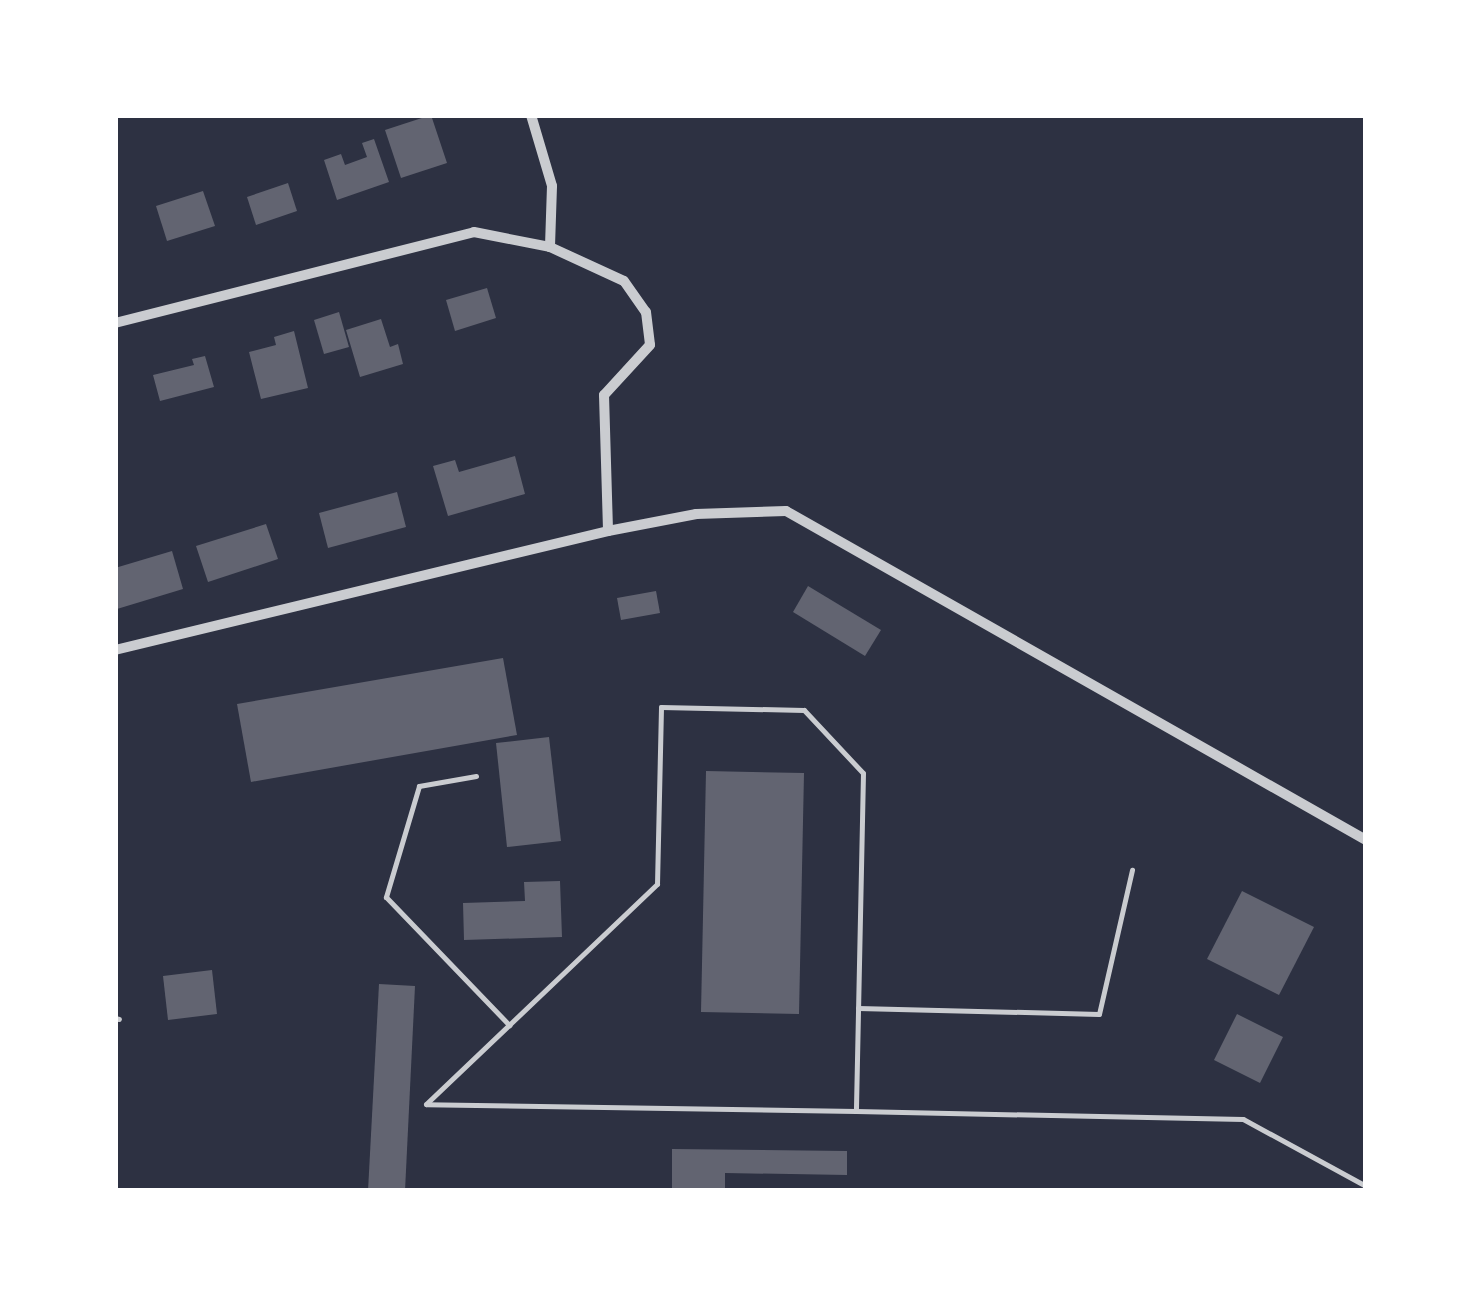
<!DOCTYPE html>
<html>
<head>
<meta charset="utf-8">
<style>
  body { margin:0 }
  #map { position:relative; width:1481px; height:1306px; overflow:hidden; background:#2d3142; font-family:"Open Sans",sans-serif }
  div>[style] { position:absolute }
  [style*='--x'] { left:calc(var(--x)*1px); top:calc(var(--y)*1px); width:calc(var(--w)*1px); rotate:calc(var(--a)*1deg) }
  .building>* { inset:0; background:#626471 }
  .service>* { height:5px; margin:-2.5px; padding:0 2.5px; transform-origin:2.5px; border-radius:2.5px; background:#caccd0 }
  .minor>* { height:10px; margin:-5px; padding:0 5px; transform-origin:5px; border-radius:5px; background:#caccd0 }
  span { translate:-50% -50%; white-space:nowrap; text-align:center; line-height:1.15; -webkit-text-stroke:9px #fff; paint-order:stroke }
  .frame { position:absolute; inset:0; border:118px solid #fff; pointer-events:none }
</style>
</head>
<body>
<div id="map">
  <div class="building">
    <div style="clip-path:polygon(431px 115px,447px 163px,401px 178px,385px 130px)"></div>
    <div style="clip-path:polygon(374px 139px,389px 182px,337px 200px,324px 160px,341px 154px,345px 165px,367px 157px,362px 143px)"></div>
    <div style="clip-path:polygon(288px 183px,297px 211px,256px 225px,247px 197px)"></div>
    <div style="clip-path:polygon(203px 191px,215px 226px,167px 241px,156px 206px)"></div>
    <div style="clip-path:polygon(487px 288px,496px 318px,455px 331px,446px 300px)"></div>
    <div style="clip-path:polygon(339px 312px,349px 347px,324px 354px,314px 320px)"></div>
    <div style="clip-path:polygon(381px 319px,390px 347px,398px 344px,403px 364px,360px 377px,346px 330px)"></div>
    <div style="clip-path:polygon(294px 331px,308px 388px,261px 399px,249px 352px,276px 345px,274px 337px)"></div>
    <div style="clip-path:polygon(205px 356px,214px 387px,160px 401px,153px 375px,194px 365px,192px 359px)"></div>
    <div style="clip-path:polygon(515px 456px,525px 494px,448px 516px,433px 466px,455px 460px,459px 472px)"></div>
    <div style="clip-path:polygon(397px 492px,406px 527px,328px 548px,319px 513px)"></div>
    <div style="clip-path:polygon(266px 524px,278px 559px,208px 582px,196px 546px)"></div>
    <div style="clip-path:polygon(172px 551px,183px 589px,117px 609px,115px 568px)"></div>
    <div style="clip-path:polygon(808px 586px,881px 630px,865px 656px,793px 612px)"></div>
    <div style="clip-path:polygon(656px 591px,660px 613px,621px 620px,617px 598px)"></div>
    <div style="clip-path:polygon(503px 658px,517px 735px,251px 782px,237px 704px)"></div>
    <div style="clip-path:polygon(549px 737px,561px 841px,507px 847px,496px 743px)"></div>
    <div style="clip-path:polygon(706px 771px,804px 773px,799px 1014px,701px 1012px)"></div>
    <div style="clip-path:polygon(560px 881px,562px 937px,464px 940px,463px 903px,525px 901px,524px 882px)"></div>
    <div style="clip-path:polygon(1242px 891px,1314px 927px,1279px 995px,1207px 959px)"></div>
    <div style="clip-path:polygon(212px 970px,217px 1014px,168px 1020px,163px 976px)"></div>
    <div style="clip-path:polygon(379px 984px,415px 986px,405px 1191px,368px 1191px)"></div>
    <div style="clip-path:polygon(1237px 1014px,1283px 1037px,1260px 1083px,1214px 1060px)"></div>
    <div style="clip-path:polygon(672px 1149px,847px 1151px,847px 1175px,725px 1173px,725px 1191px,672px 1191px)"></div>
  </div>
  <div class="service">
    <div style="--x:476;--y:776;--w:58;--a:170"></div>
    <div style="--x:419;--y:786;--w:116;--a:106.6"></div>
    <div style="--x:386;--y:897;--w:178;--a:46.1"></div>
    <div style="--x:858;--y:1008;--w:241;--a:1.4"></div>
    <div style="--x:1099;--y:1014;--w:148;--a:-77.1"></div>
    <div style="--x:115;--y:1018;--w:4;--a:14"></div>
    <div style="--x:856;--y:1111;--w:430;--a:-179.1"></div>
    <div style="--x:426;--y:1104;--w:319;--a:-43.6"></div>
    <div style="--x:657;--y:884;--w:177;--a:-88.7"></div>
    <div style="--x:661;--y:707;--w:143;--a:1.2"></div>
    <div style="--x:804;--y:710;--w:86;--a:46.9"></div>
    <div style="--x:863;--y:773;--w:338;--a:91.2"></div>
    <div style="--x:856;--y:1111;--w:387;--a:1.2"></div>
    <div style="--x:1243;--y:1119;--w:140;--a:28.6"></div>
  </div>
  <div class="minor">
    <div style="--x:531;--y:115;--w:74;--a:73.5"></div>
    <div style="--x:552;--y:186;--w:61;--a:91.9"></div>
    <div style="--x:115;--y:323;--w:370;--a:-14.2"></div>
    <div style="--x:474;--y:232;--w:77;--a:11.2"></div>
    <div style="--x:550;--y:247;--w:81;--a:24.7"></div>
    <div style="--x:624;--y:281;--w:38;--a:55"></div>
    <div style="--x:646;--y:312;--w:33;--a:83"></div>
    <div style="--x:650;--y:345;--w:68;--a:132.6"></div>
    <div style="--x:604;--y:395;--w:136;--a:88.3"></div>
    <div style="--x:115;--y:650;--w:507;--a:-13.57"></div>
    <div style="--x:608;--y:531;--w:90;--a:-10.9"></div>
    <div style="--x:696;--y:514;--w:90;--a:-1.9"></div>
    <div style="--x:786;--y:511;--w:667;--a:29.56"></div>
  </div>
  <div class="frame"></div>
</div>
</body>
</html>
